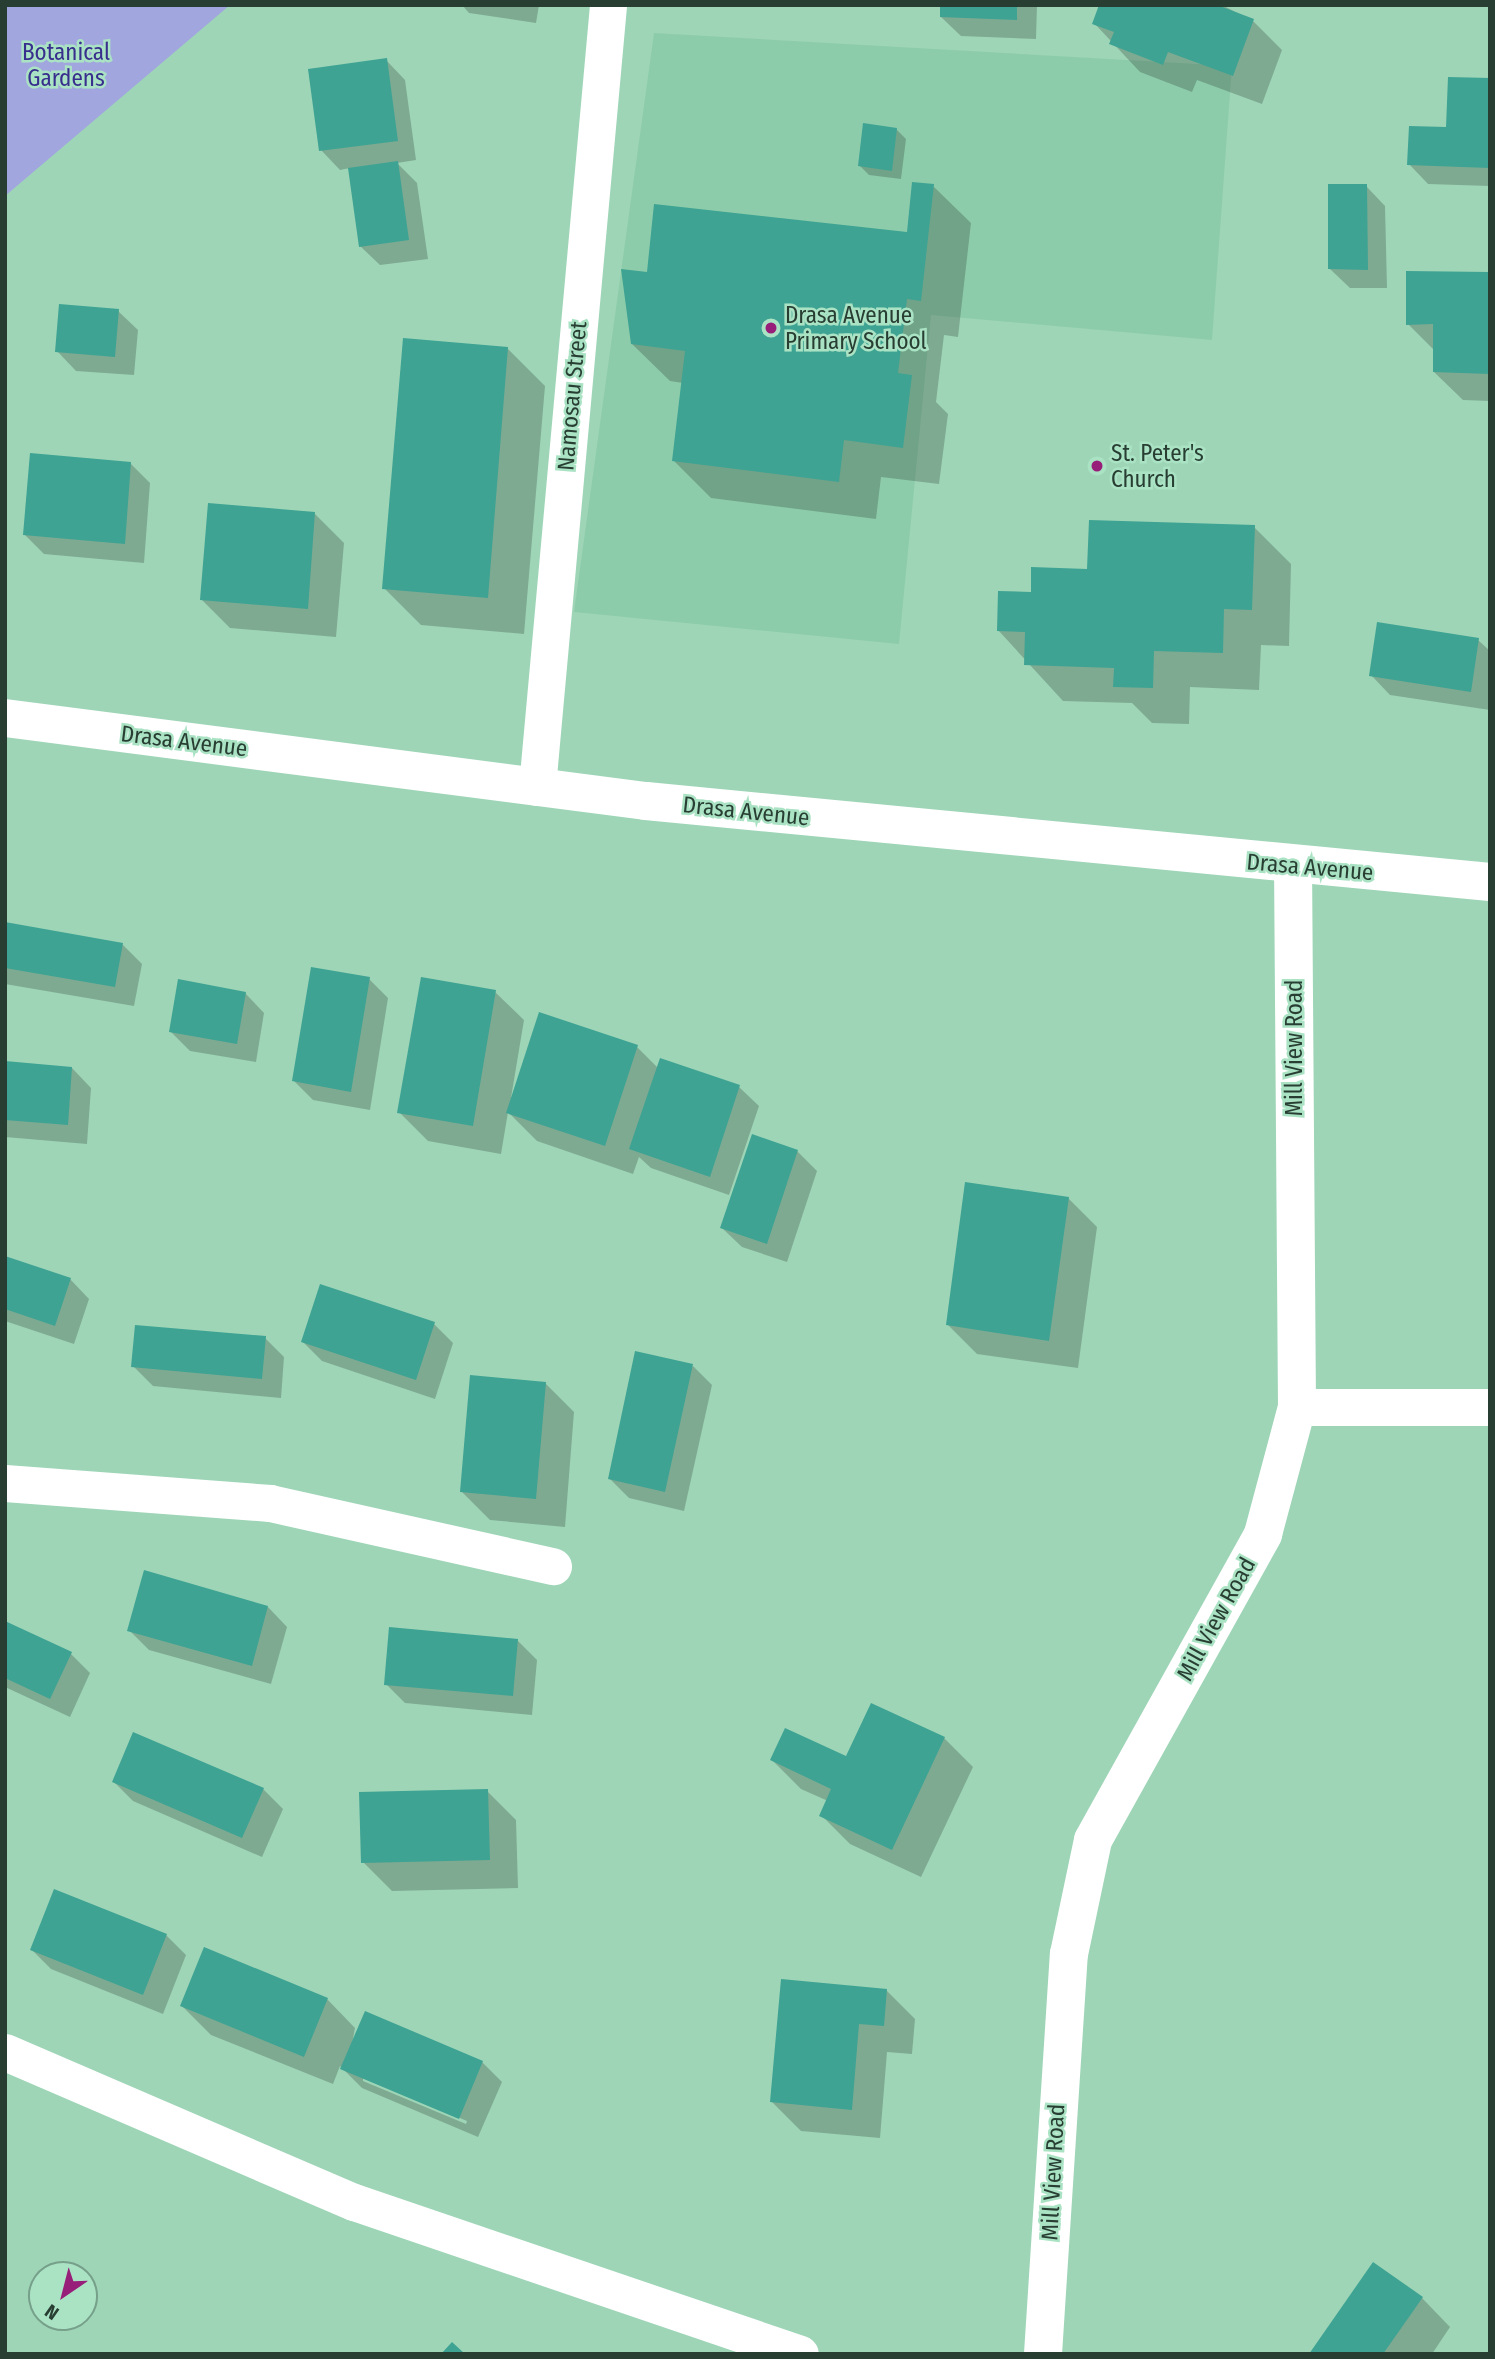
<!DOCTYPE html>
<html>
<head>
<meta charset="utf-8">
<style>
  body { margin:0 }
  #map { position:relative; width:1495px; height:2359px; overflow:hidden; background:#9ed5b7; font-family:"Fira Sans Condensed",sans-serif }
  div>[style] { position:absolute }
  [style*='--x'] { left:calc(var(--x)*1px); top:calc(var(--y)*1px); width:calc(var(--w)*1px); rotate:calc(var(--a)*1deg) }
  .built>* { inset:0; background:#8dccab }
  .green>* { inset:0; background:#a1a6de }
  .shadow>* { inset:0; background:#0003 }
  .building>* { inset:0; background:#3ea393 }
  .street>* { height:37px; margin:-18.5px; padding:0 18.5px; transform-origin:18.5px; border-radius:18.5px; background:#fff }
  .secondary>* { height:38px; margin:-19px; padding:0 19px; transform-origin:19px; border-radius:19px; background:#fff }
  .highway>* { height:38px; margin:-19px; padding:0 19px; transform-origin:19px; border-radius:19px; background:#fff }
  .dots>* { width:19px; height:19px; translate:-50% -50%; box-sizing:border-box; border:4px solid #aae2c4; border-radius:50% }
  span { translate:-50% -50%; white-space:nowrap; text-align:center; line-height:1.15; -webkit-text-stroke:5px #aae2c4; paint-order:stroke }
  .park-label { font-size:23px; color:#382e8d }
  .poi-label { font-size:23px; color:#283e33 }
  .left { translate:0 -50%; text-align:left }
  .street-label { font-size:23px; color:#283e33 }
  .frame { position:absolute; inset:0; border:7px solid #283e33; pointer-events:none }
  .north { position:absolute; left:28px; top:2261px; width:70px; height:70px; box-sizing:border-box; background:#aae2c4; border:2px solid #76a08a; border-radius:50%; rotate:215deg; font-size:19px; font-weight:700; line-height:28px; text-align:center; color:#283e33 }
  .north::after { content:''; display:block; margin:auto; width:24px; height:32px; background:#981f79; clip-path:polygon(50% 0,100% 100%,50% 72%,0 100%) }
</style>
</head>
<body>
<div id="map">
  <div class="built">
    <div style="clip-path:polygon(654px 33px,1232px 66px,1212px 340px,931px 315px,899px 644px,574px 612px)"></div>
  </div>
  <div class="green">
    <div style="clip-path:polygon(5px 5px,230px 5px,5px 196px)"></div>
  </div>
  <div class="shadow">
    <div style="clip-path:polygon(462px 5px,539px 5px,536px 23px,469px 13px)"></div>
    <div style="clip-path:polygon(941px 5px,1037px 5px,1036px 39px,961px 36px,941px 17px)"></div>
    <div style="clip-path:polygon(1101px 5px,1222px 5px,1253px 21px,1282px 50px,1262px 104px,1197px 80px,1192px 92px,1140px 72px,1094px 23px)"></div>
    <div style="clip-path:polygon(386px 60px,405px 80px,416px 160px,397px 163px,417px 183px,428px 259px,380px 265px,360px 246px,350px 168px,340px 170px,321px 150px)"></div>
    <div style="clip-path:polygon(1490px 80px,1490px 186px,1428px 184px,1409px 164px,1448px 129px)"></div>
    <div style="clip-path:polygon(896px 129px,906px 139px,901px 179px,869px 175px,859px 165px)"></div>
    <div style="clip-path:polygon(933px 186px,971px 223px,958px 337px,944px 335px,936px 402px,948px 414px,939px 484px,881px 477px,876px 519px,711px 498px,674px 461px,683px 383px,670px 381px,632px 344px,649px 274px,909px 234px)"></div>
    <div style="clip-path:polygon(1366px 186px,1385px 206px,1387px 288px,1350px 288px,1330px 269px)"></div>
    <div style="clip-path:polygon(1490px 274px,1490px 401px,1463px 400px,1434px 372px,1435px 351px,1408px 324px)"></div>
    <div style="clip-path:polygon(118px 311px,138px 330px,134px 375px,76px 371px,57px 351px)"></div>
    <div style="clip-path:polygon(507px 348px,545px 386px,524px 634px,421px 625px,384px 588px)"></div>
    <div style="clip-path:polygon(130px 463px,150px 483px,144px 563px,44px 554px,25px 535px)"></div>
    <div style="clip-path:polygon(315px 514px,344px 543px,336px 637px,230px 628px,202px 600px)"></div>
    <div style="clip-path:polygon(1254px 527px,1291px 564px,1289px 646px,1261px 645px,1259px 690px,1190px 687px,1189px 724px,1152px 723px,1132px 703px,1063px 701px,998px 630px,1089px 571px)"></div>
    <div style="clip-path:polygon(1478px 640px,1490px 651px,1490px 710px,1390px 695px,1371px 675px)"></div>
    <div style="clip-path:polygon(5px 924px,122px 944px,142px 964px,134px 1006px,5px 984px)"></div>
    <div style="clip-path:polygon(369px 979px,388px 998px,370px 1110px,313px 1100px,294px 1081px)"></div>
    <div style="clip-path:polygon(495px 992px,524px 1020px,511px 1098px,637px 1047px,658px 1068px,739px 1087px,759px 1106px,729px 1195px,651px 1168px,639px 1157px,633px 1174px,537px 1141px,508px 1112px,501px 1154px,428px 1141px,399px 1112px)"></div>
    <div style="clip-path:polygon(245px 993px,264px 1013px,256px 1062px,190px 1051px,170px 1031px)"></div>
    <div style="clip-path:polygon(5px 1063px,72px 1068px,91px 1088px,87px 1144px,5px 1137px)"></div>
    <div style="clip-path:polygon(797px 1151px,817px 1171px,787px 1262px,742px 1247px,722px 1228px)"></div>
    <div style="clip-path:polygon(1068px 1198px,1097px 1227px,1078px 1368px,977px 1354px,948px 1325px)"></div>
    <div style="clip-path:polygon(5px 1258px,70px 1279px,89px 1299px,74px 1344px,5px 1321px)"></div>
    <div style="clip-path:polygon(434px 1324px,453px 1343px,435px 1399px,322px 1361px,303px 1342px)"></div>
    <div style="clip-path:polygon(265px 1338px,284px 1357px,281px 1398px,153px 1386px,133px 1366px)"></div>
    <div style="clip-path:polygon(693px 1366px,712px 1385px,684px 1511px,629px 1498px,610px 1479px)"></div>
    <div style="clip-path:polygon(545px 1383px,574px 1412px,565px 1527px,490px 1520px,461px 1491px)"></div>
    <div style="clip-path:polygon(268px 1607px,287px 1627px,271px 1684px,149px 1650px,129px 1630px)"></div>
    <div style="clip-path:polygon(5px 1623px,71px 1654px,90px 1673px,70px 1717px,5px 1687px)"></div>
    <div style="clip-path:polygon(517px 1640px,537px 1660px,532px 1715px,405px 1703px,386px 1684px)"></div>
    <div style="clip-path:polygon(944px 1738px,973px 1767px,921px 1877px,850px 1844px,821px 1815px,828px 1801px,801px 1789px,772px 1760px,846px 1758px)"></div>
    <div style="clip-path:polygon(114px 1782px,263px 1789px,283px 1809px,262px 1857px,133px 1801px)"></div>
    <div style="clip-path:polygon(487px 1791px,516px 1820px,518px 1888px,392px 1891px,363px 1862px)"></div>
    <div style="clip-path:polygon(166px 1935px,186px 1955px,163px 2014px,51px 1969px,32px 1950px)"></div>
    <div style="clip-path:polygon(886px 1990px,915px 2019px,912px 2054px,887px 2052px,880px 2138px,801px 2131px,772px 2102px)"></div>
    <div style="clip-path:polygon(evenodd,327px 1999px,355px 2028px,352px 2044px,482px 2062px,502px 2082px,478px 2137px,362px 2088px,340px 2066px,333px 2084px,211px 2035px,182px 2006px,327px 1999px,363px 2077px,467px 2121px,466px 2124px,363px 2081px,363px 2077px)"></div>
    <div style="clip-path:polygon(1422px 2298px,1450px 2327px,1432px 2354px,1311px 2354px)"></div>
  </div>
  <div class="building">
    <div style="clip-path:polygon(940px 5px,1017px 5px,1017px 20px,940px 17px)"></div>
    <div style="clip-path:polygon(1099px 5px,1217px 5px,1254px 19px,1233px 76px,1168px 52px,1163px 65px,1109px 44px,1114px 32px,1092px 24px)"></div>
    <div style="clip-path:polygon(387px 58px,398px 141px,319px 151px,308px 69px)"></div>
    <div style="clip-path:polygon(1448px 77px,1490px 78px,1490px 168px,1407px 165px,1409px 126px,1446px 127px)"></div>
    <div style="clip-path:polygon(863px 123px,897px 128px,892px 171px,858px 166px)"></div>
    <div style="clip-path:polygon(398px 161px,409px 240px,359px 247px,348px 168px)"></div>
    <div style="clip-path:polygon(912px 182px,934px 184px,921px 301px,907px 299px,898px 373px,912px 375px,903px 448px,844px 440px,839px 482px,672px 461px,685px 351px,631px 344px,621px 269px,647px 272px,654px 204px,907px 232px)"></div>
    <div style="clip-path:polygon(1328px 184px,1367px 184px,1368px 270px,1328px 269px)"></div>
    <div style="clip-path:polygon(1406px 271px,1490px 272px,1490px 374px,1433px 372px,1433px 324px,1406px 325px)"></div>
    <div style="clip-path:polygon(59px 304px,119px 309px,115px 357px,55px 352px)"></div>
    <div style="clip-path:polygon(403px 338px,508px 347px,488px 598px,382px 589px)"></div>
    <div style="clip-path:polygon(30px 453px,131px 462px,125px 544px,23px 535px)"></div>
    <div style="clip-path:polygon(208px 503px,315px 512px,308px 609px,200px 600px)"></div>
    <div style="clip-path:polygon(1089px 520px,1255px 525px,1252px 610px,1224px 609px,1223px 653px,1154px 651px,1153px 688px,1113px 687px,1114px 668px,1024px 665px,1025px 632px,997px 631px,998px 591px,1031px 592px,1031px 567px,1087px 569px)"></div>
    <div style="clip-path:polygon(1377px 622px,1479px 638px,1471px 692px,1369px 676px)"></div>
    <div style="clip-path:polygon(5px 922px,123px 943px,115px 987px,5px 968px)"></div>
    <div style="clip-path:polygon(311px 967px,370px 977px,351px 1092px,292px 1081px)"></div>
    <div style="clip-path:polygon(421px 977px,496px 990px,473px 1126px,397px 1113px)"></div>
    <div style="clip-path:polygon(178px 979px,246px 992px,237px 1044px,169px 1032px)"></div>
    <div style="clip-path:polygon(539px 1012px,638px 1045px,605px 1146px,506px 1113px)"></div>
    <div style="clip-path:polygon(660px 1058px,740px 1085px,710px 1177px,629px 1149px)"></div>
    <div style="clip-path:polygon(5px 1061px,72px 1067px,68px 1125px,5px 1120px)"></div>
    <div style="clip-path:polygon(752px 1134px,798px 1150px,767px 1244px,720px 1228px)"></div>
    <div style="clip-path:polygon(965px 1182px,1069px 1197px,1049px 1341px,946px 1325px)"></div>
    <div style="clip-path:polygon(5px 1256px,71px 1278px,55px 1326px,5px 1309px)"></div>
    <div style="clip-path:polygon(320px 1284px,435px 1322px,416px 1380px,301px 1342px)"></div>
    <div style="clip-path:polygon(135px 1325px,266px 1336px,262px 1379px,131px 1367px)"></div>
    <div style="clip-path:polygon(635px 1351px,693px 1364px,665px 1492px,608px 1479px)"></div>
    <div style="clip-path:polygon(470px 1375px,546px 1382px,536px 1499px,460px 1492px)"></div>
    <div style="clip-path:polygon(144px 1570px,268px 1606px,252px 1666px,127px 1631px)"></div>
    <div style="clip-path:polygon(5px 1621px,72px 1652px,50px 1699px,5px 1678px)"></div>
    <div style="clip-path:polygon(389px 1627px,518px 1639px,513px 1696px,384px 1685px)"></div>
    <div style="clip-path:polygon(871px 1703px,945px 1737px,892px 1850px,819px 1816px,831px 1789px,770px 1760px,785px 1728px,846px 1756px)"></div>
    <div style="clip-path:polygon(133px 1732px,264px 1788px,242px 1838px,112px 1782px)"></div>
    <div style="clip-path:polygon(488px 1789px,490px 1860px,361px 1863px,359px 1792px)"></div>
    <div style="clip-path:polygon(54px 1889px,167px 1934px,143px 1995px,30px 1950px)"></div>
    <div style="clip-path:polygon(204px 1947px,328px 1998px,304px 2057px,180px 2006px)"></div>
    <div style="clip-path:polygon(781px 1979px,887px 1989px,884px 2026px,859px 2024px,852px 2110px,770px 2102px)"></div>
    <div style="clip-path:polygon(365px 2011px,483px 2061px,459px 2119px,340px 2069px)"></div>
    <div style="clip-path:polygon(1373px 2262px,1423px 2297px,1383px 2354px,1309px 2354px)"></div>
    <div style="clip-path:polygon(452px 2342px,465px 2354px,441px 2354px)"></div>
  </div>
  <div class="street">
    <div style="--x:537;--y:787;--w:785;--a:-84.81"></div>
    <div style="--x:1297;--y:1407;--w:193;--a:0"></div>
    <div style="--x:5;--y:1483;--w:266;--a:4.3"></div>
    <div style="--x:270;--y:1503;--w:290;--a:12.6"></div>
    <div style="--x:5;--y:2052;--w:380;--a:23.3"></div>
    <div style="--x:354;--y:2202;--w:471;--a:18.8"></div>
  </div>
  <div class="secondary">
    <div style="--x:1043;--y:2354;--w:401;--a:-86.3"></div>
    <div style="--x:1069;--y:1954;--w:116;--a:-78.1"></div>
    <div style="--x:1093;--y:1840;--w:350;--a:-60.9"></div>
    <div style="--x:1263;--y:1534;--w:131;--a:-75"></div>
    <div style="--x:1297;--y:1407;--w:541;--a:-90.42"></div>
  </div>
  <div class="highway">
    <div style="--x:5;--y:718;--w:646;--a:7.38"></div>
    <div style="--x:646;--y:801;--w:848;--a:5.48"></div>
  </div>
  <div class="dots">
    <div style="left:771px;top:328px;background:#981f79"></div>
    <div style="left:1097px;top:466px;background:#981f79"></div>
  </div>
  <div class="park-label">
    <span style="left:66px;top:65px">Botanical<br>Gardens</span>
  </div>
  <div class="poi-label">
    <span class="left" style="left:785px;top:328px">Drasa Avenue<br>Primary School</span>
    <span class="left" style="left:1111px;top:466px">St. Peter's<br>Church</span>
  </div>
  <div class="street-label">
    <span style="left:572px;top:396px;rotate:-85deg">Namosau Street</span>
    <span style="left:184px;top:741px;rotate:7deg">Drasa Avenue</span>
    <span style="left:746px;top:811px;rotate:6deg">Drasa Avenue</span>
    <span style="left:1310px;top:867px;rotate:5deg">Drasa Avenue</span>
    <span style="left:1294px;top:1048px;rotate:-90deg">Mill View Road</span>
    <span style="left:1216px;top:1619px;rotate:-61deg">Mill View Road</span>
    <span style="left:1053px;top:2172px;rotate:-87deg">Mill View Road</span>
  </div>
  <div class="frame"></div>
  <div class="north">N</div>
</div>
</body>
</html>
